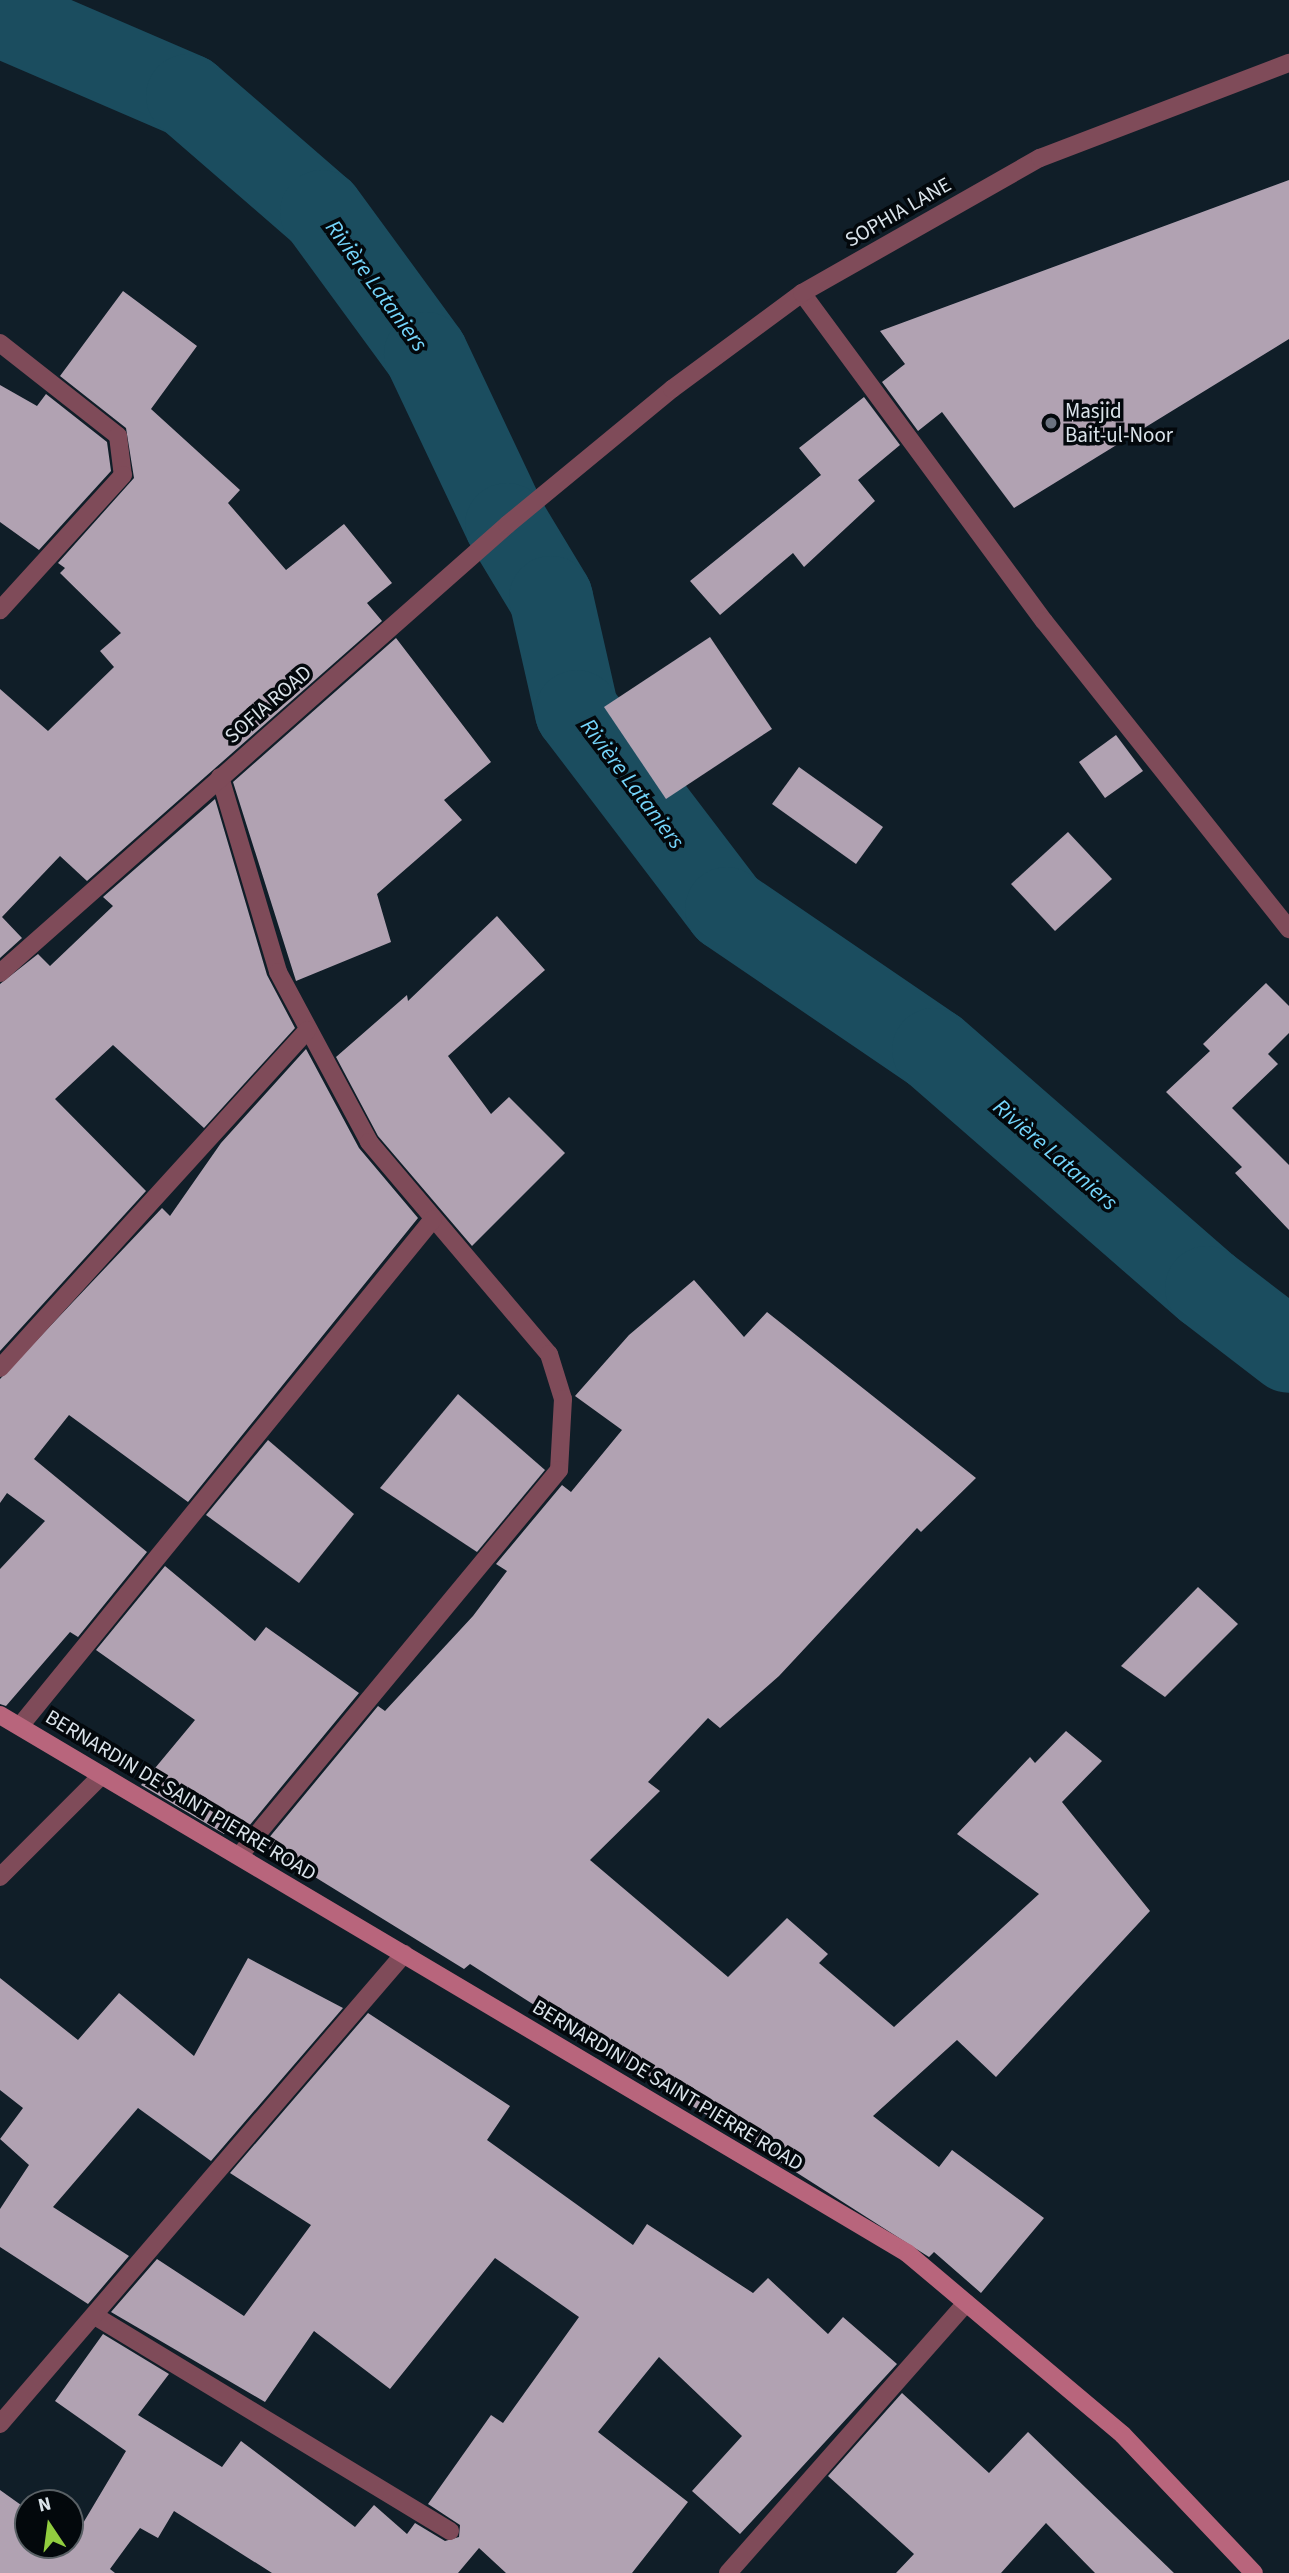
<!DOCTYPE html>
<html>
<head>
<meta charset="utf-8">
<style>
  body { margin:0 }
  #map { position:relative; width:1289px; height:2573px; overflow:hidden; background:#101e28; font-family:"Source Sans 3",sans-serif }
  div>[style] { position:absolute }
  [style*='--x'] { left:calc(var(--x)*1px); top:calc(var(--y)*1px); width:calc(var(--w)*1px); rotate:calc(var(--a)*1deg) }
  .river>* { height:84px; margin:-42px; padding:0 42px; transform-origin:42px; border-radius:42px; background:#1b4d5f }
  .building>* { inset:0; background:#b1a2b2 }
  .street>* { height:18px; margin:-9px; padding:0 9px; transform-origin:9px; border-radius:9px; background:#7f4b59 }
  .secondary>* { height:18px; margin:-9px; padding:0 9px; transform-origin:9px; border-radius:9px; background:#b8657c }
  .dots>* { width:19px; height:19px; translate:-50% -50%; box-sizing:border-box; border:4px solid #03080c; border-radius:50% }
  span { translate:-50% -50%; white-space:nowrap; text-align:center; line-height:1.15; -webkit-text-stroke:7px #03080c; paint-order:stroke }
  .street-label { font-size:21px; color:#dbe4eb }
  .poi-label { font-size:21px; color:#dbe4eb }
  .left { translate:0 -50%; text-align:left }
  .water-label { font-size:23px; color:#75d5fb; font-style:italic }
  .north { position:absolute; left:14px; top:2489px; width:70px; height:70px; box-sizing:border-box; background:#03080c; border:2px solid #596065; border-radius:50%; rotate:347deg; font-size:19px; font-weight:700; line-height:28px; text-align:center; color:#dbe4eb }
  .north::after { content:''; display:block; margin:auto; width:24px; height:32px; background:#91cd3f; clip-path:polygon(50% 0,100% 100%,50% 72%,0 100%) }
</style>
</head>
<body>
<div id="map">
  <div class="river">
    <div style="--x:0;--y:15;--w:205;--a:23.3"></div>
    <div style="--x:188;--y:96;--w:177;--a:40.9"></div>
    <div style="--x:322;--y:212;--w:176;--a:53.8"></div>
    <div style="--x:426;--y:354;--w:189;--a:64.7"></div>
    <div style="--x:507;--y:525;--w:85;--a:58.9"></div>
    <div style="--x:551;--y:598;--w:117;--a:77.2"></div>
    <div style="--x:577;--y:712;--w:248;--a:52.7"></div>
    <div style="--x:727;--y:909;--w:250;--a:34.3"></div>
    <div style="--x:934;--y:1050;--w:362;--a:41.1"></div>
    <div style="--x:1207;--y:1288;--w:103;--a:37.5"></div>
  </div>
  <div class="building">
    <div style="clip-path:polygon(1289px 180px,1289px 339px,1014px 508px,942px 412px,918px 431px,882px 382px,905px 364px,880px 331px)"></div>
    <div style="clip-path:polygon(123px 291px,197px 346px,151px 409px,240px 490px,228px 503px,286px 570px,344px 524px,392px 583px,367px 603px,382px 621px,87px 881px,60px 856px,2px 917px,22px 938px,0 958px,0 689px,48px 731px,114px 667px,100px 651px,121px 633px,60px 573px,65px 568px,58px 563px,134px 478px,126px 428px,60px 376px)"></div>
    <div style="clip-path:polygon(0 385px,37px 406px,46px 394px,107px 442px,111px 471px,39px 550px,0 522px)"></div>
    <div style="clip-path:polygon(864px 397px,900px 445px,858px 480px,875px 501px,804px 567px,793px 553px,720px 615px,690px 581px,821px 475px,799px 448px)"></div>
    <div style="clip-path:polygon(710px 637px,772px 729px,666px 799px,604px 707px)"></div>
    <div style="clip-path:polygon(396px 638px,491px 762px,444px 800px,462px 820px,377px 894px,391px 942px,296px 981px,233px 782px)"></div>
    <div style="clip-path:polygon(1116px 735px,1143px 771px,1105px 798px,1079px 762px)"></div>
    <div style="clip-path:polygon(799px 767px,883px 827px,856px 864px,772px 804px)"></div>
    <div style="clip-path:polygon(215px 799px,267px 975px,295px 1028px,204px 1128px,113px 1045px,55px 1099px,146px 1191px,0 1351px,0 984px,38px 954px,50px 966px,113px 906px,103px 897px)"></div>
    <div style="clip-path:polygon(1068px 832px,1112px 879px,1055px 931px,1011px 884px)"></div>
    <div style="clip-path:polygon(497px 916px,545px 970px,448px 1056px,491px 1114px,509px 1097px,565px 1153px,472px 1246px,378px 1136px,336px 1057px,407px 995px,408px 1001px)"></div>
    <div style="clip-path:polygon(1266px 983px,1289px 1006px,1289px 1033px,1268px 1054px,1278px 1064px,1232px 1108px,1289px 1165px,1289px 1230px,1235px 1173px,1242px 1167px,1166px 1092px,1210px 1051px,1203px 1044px)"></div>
    <div style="clip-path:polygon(306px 1049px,359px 1148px,418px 1218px,188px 1502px,69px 1415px,34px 1459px,147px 1552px,78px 1637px,70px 1632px,6px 1706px,0 1704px,0 1569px,45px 1521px,7px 1493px,0 1503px,0 1379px,162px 1208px,170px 1216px,221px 1143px)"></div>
    <div style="clip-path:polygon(694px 1280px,744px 1337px,767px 1312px,976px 1478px,921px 1532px,917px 1528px,779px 1676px,720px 1728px,708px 1718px,648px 1782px,660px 1791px,590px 1860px,728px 1977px,787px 1918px,828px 1954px,819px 1963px,894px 2027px,1039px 1894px,957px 1834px,1030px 1757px,1035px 1763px,1066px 1731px,1102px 1761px,1062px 1802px,1150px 1911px,996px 2077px,957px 2040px,873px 2116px,939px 2167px,952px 2150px,1044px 2218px,981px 2293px,934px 2252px,929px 2257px,470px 1964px,464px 1969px,263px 1845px,378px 1706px,385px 1711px,473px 1616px,507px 1571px,496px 1564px,562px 1485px,571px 1492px,622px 1430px,575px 1396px,629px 1335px)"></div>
    <div style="clip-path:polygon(458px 1394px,545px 1470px,477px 1552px,380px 1488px)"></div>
    <div style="clip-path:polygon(268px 1440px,354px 1514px,299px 1583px,206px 1515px)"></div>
    <div style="clip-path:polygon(165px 1566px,255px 1641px,266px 1627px,359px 1693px,244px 1832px,232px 1825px,224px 1834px,141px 1785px,195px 1720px,96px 1650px)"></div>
    <div style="clip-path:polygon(1198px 1587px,1238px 1624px,1165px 1697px,1121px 1666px)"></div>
    <div style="clip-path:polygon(248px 1958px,343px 2008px,211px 2161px,138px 2108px,53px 2207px,129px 2256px,88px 2304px,0 2247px,0 2209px,29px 2165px,0 2139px,23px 2108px,0 2090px,0 1978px,78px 2040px,119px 1993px,194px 2056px)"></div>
    <div style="clip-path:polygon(368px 2013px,510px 2106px,487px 2140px,633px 2245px,647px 2224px,753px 2293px,768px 2278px,828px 2334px,843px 2317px,897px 2364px,740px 2534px,692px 2491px,742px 2436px,659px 2357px,598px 2432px,688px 2502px,632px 2573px,506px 2573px,479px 2548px,458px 2573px,272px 2573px,174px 2511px,158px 2538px,140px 2528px,110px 2569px,115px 2573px,0 2573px,0 2490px,28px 2510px,28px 2545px,70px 2545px,126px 2451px,55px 2401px,103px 2334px,169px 2374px,138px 2415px,222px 2467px,241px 2441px,355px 2527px,374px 2505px,407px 2534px,415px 2523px,445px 2541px,459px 2537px,460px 2525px,428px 2504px,491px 2415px,503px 2423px,579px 2317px,495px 2258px,390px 2389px,314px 2331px,265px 2402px,111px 2312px,157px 2259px,244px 2316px,311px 2225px,230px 2173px)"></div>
    <div style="clip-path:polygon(902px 2393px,989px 2473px,1028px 2432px,1174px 2573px,1095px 2573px,1046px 2523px,1001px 2573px,896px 2573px,914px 2554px,828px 2476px)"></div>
  </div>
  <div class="street">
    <div style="--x:802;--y:293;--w:408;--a:53.6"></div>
    <div style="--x:1044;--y:621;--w:394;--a:51.5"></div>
    <div style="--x:0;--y:343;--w:150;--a:38.2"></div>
    <div style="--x:118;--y:436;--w:39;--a:83"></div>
    <div style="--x:123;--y:475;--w:183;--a:132.3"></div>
    <div style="--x:220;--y:777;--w:203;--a:73.4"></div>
    <div style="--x:278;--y:972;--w:193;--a:61.8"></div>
    <div style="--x:369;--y:1142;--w:278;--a:49.7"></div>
    <div style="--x:549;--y:1354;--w:47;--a:72.7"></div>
    <div style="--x:563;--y:1399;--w:71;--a:93.2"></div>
    <div style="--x:559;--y:1470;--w:501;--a:129.66"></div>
    <div style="--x:0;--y:973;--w:677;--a:-41.46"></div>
    <div style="--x:507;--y:525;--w:214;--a:-39.5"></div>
    <div style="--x:672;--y:389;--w:162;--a:-36.4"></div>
    <div style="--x:802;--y:293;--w:274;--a:-29.6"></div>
    <div style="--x:1040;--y:158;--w:267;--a:-20.9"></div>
    <div style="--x:0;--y:1368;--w:457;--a:-47.7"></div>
    <div style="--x:20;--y:1726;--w:654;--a:-50.83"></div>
    <div style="--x:0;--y:1877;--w:144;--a:-45"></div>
    <div style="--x:95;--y:2316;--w:415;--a:31.2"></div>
    <div style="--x:0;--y:2424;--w:620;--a:-49.32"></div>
    <div style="--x:728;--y:2573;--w:360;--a:-48.6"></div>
  </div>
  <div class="secondary">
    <div style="--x:0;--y:1715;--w:1055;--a:30.67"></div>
    <div style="--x:907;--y:2253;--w:282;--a:40.1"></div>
    <div style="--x:1123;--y:2435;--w:190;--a:46.5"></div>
  </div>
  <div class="dots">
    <div style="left:1051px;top:423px;background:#6b7280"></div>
  </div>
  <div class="street-label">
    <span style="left:898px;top:212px;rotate:-30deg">SOPHIA LANE</span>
    <span style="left:268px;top:704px;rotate:-41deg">SOFIA ROAD</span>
    <span style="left:181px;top:1795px;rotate:31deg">BERNARDIN DE SAINT PIERRE ROAD</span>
    <span style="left:668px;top:2085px;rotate:31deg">BERNARDIN DE SAINT PIERRE ROAD</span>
  </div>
  <div class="poi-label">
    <span class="left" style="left:1065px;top:423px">Masjid<br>Bait-ul-Noor</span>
  </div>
  <div class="water-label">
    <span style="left:376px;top:286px;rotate:54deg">Rivière Lataniers</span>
    <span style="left:632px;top:784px;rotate:53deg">Rivière Lataniers</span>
    <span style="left:1055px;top:1155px;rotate:41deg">Rivière Lataniers</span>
  </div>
  <div class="north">N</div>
</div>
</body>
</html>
